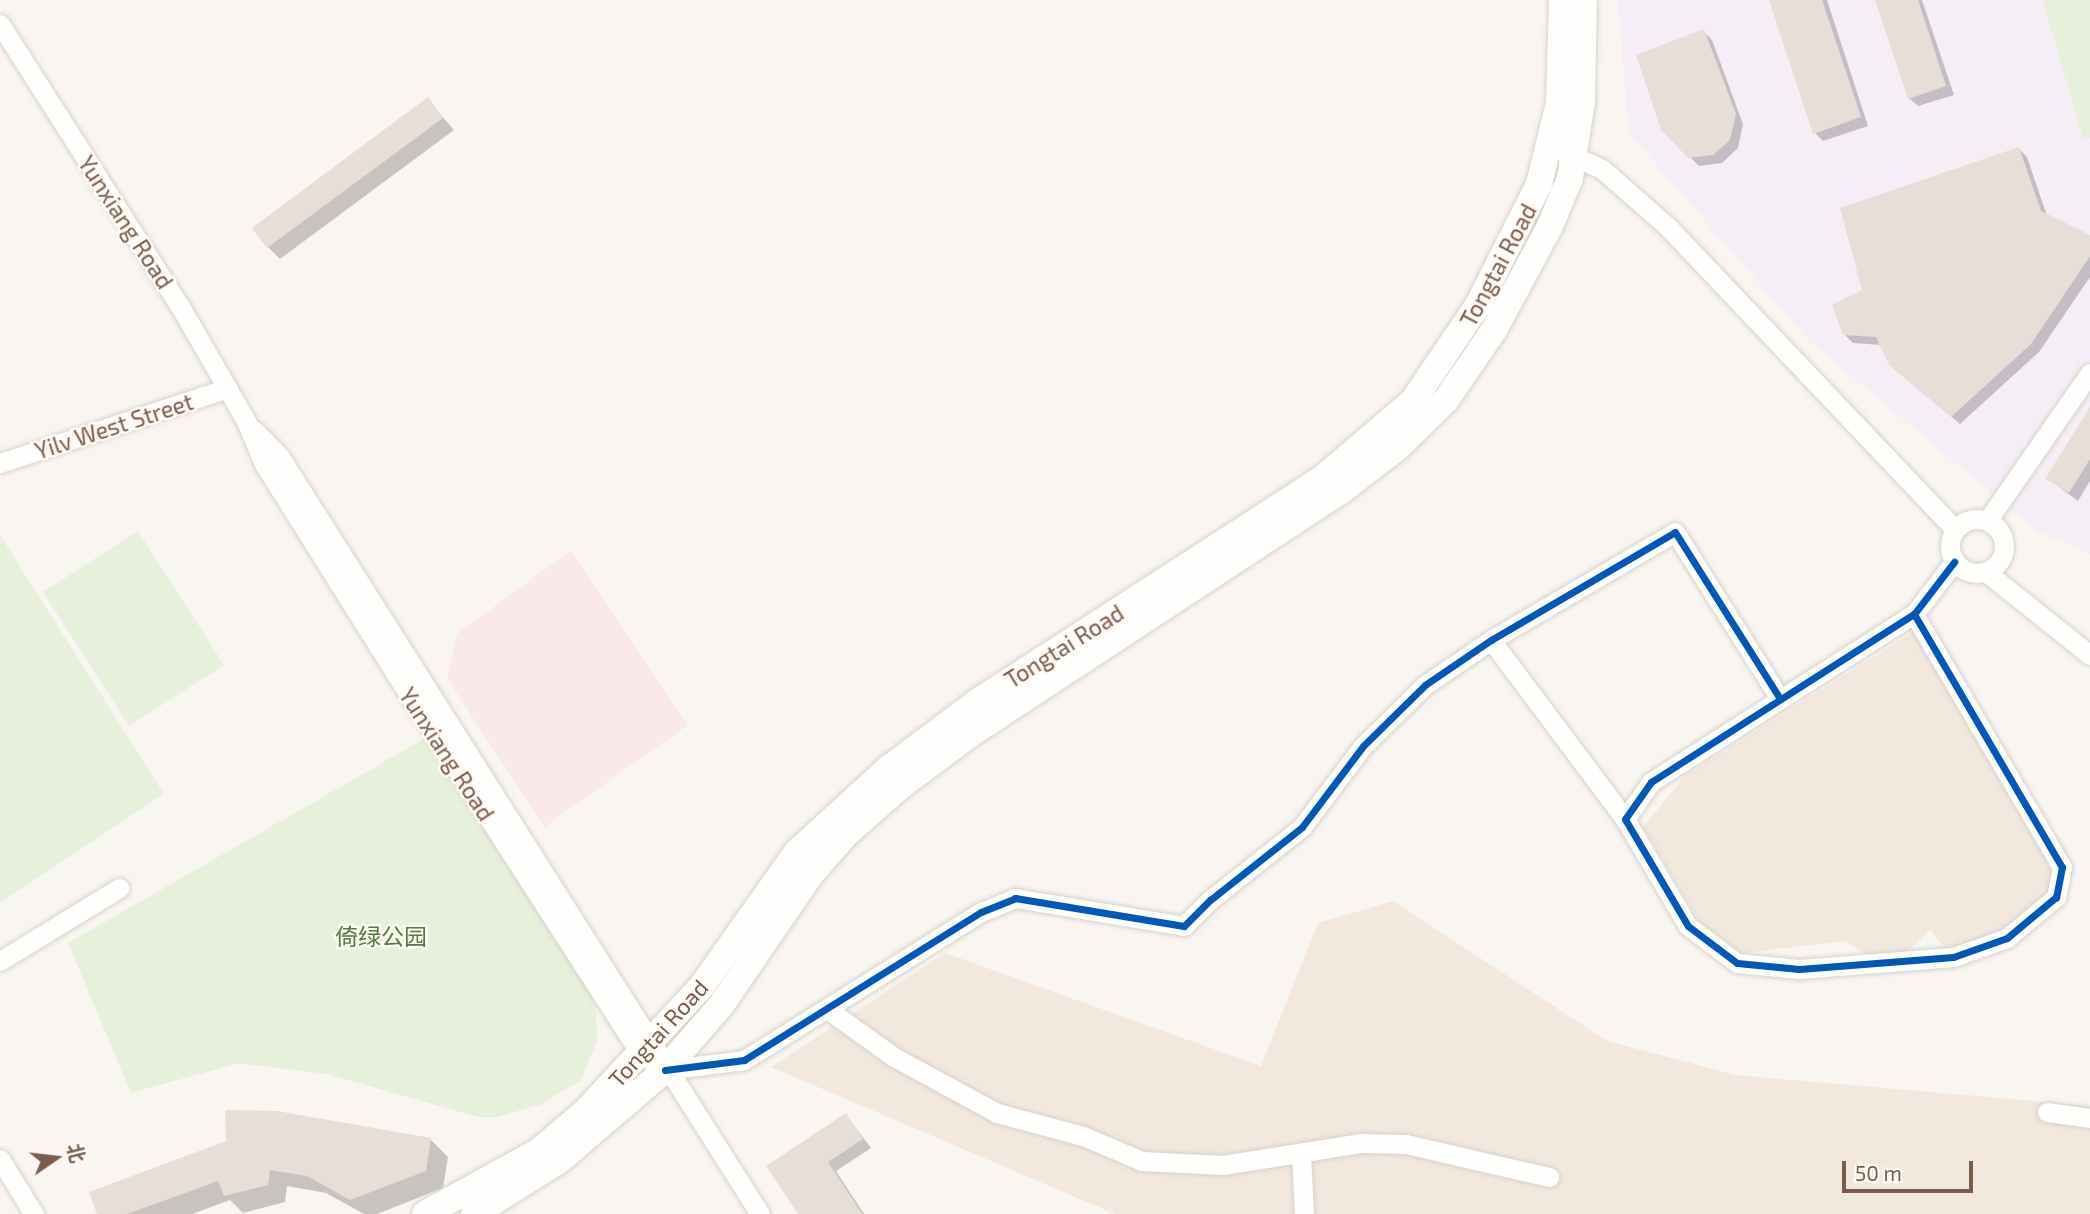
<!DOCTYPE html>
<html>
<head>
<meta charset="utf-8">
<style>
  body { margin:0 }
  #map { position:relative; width:2090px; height:1214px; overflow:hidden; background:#f9f5f0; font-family:"Exo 2","Noto Sans SC",sans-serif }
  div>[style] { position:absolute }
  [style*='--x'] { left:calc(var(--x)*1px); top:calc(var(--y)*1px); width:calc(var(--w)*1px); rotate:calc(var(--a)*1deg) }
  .residential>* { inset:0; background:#f2e8de }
  .education>* { inset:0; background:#f6eef6 }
  .medical>* { inset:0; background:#fae9e9 }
  .green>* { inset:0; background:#e7f0db }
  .shadow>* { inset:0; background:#0003 }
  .building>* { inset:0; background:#e6ded7 }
  .roads { filter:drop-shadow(0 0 2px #d7d1cb) drop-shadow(0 0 2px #d7d1cb) }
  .street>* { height:19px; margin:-9.5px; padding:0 9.5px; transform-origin:9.5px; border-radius:9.5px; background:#fefefd }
  .street>.ring { margin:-9.5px; padding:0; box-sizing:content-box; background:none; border:19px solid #fefefd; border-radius:50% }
  .secondary>* { height:26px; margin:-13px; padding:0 13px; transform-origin:13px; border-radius:13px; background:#fefefd }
  .cycleway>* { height:7px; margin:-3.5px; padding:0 3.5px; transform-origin:3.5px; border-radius:3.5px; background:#0057b8 }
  span { translate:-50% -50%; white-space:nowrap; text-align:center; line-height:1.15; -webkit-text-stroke:5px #fffaf3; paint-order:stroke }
  .street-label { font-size:23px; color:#7a5c4d }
  .park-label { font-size:23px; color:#537a41 }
  .north { position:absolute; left:21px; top:1123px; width:70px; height:70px; -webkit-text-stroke:5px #fffaf3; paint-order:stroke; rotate:76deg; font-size:19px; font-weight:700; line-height:28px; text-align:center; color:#7a5c4d }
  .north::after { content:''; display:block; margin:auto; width:24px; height:32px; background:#7a5c4d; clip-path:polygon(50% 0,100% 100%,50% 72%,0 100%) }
  .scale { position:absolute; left:1842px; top:1161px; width:131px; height:32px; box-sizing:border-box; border:4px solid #7a5c4d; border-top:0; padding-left:9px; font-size:21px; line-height:24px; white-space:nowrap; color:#7a5c4d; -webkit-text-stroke:5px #fffaf3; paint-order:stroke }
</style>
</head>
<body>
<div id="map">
  <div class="residential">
    <div style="clip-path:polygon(1921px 627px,2062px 867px,2056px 897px,2007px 938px,1953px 957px,1930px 930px,1905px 954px,1869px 956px,1846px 941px,1742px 953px,1700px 922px,1643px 827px,1685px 776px)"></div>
    <div style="clip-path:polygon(1393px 901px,1607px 1041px,1736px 1075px,2090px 1106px,2090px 1214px,1115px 1214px,771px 1067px,945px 953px,1261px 1066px,1318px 923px)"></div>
  </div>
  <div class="education">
    <div style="clip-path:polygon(2090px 0,2090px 554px,2036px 530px,1808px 340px,1629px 133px,1618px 1px)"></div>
  </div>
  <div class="medical">
    <div style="clip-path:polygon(571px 550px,688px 725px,544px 827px,447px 678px,457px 634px)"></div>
  </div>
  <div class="green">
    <div style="clip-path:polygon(2043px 0,2090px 0,2090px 137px,2083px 139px)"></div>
    <div style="clip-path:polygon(138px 531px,224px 665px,129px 726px,43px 592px)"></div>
    <div style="clip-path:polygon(0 535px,164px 794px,0 903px)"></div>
    <div style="clip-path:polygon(429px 736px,589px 986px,596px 1012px,597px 1041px,581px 1080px,542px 1104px,497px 1117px,478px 1117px,327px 1074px,239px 1063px,131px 1093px,68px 943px)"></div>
  </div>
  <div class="shadow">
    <div style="clip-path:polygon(1770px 0,1827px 0,1868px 126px,1823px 141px,1815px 133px)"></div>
    <div style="clip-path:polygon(1877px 0,1922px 0,1954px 95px,1918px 106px,1909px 98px)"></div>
    <div style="clip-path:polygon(1703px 31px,1712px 40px,1743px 124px,1738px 148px,1722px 163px,1699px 166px,1662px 129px)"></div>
    <div style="clip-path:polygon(428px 100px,454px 130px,280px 259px,268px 247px)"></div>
    <div style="clip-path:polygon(2019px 149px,2027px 157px,2047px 216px,2090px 237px,2090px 277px,2039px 352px,1960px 424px,1900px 373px,1881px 345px,1853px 343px,1844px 334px,1864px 291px)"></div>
    <div style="clip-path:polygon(2090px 411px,2090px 481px,2078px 501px,2048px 479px)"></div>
    <div style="clip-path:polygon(846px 1115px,871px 1148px,836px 1171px,864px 1214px,800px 1214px)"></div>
    <div style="clip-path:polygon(430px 1139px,448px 1157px,443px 1188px,377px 1214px,364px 1214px,326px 1193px,287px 1186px,285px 1202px,243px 1213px,230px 1200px,192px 1214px,99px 1214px,91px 1193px)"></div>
  </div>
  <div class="building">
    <div style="clip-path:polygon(1769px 0,1822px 0,1861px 117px,1813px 134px)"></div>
    <div style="clip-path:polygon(1875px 0,1918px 0,1946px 86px,1908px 99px)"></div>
    <div style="clip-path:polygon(1704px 29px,1736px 114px,1730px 140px,1713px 155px,1688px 158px,1661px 130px,1636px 55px)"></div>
    <div style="clip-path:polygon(428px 97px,443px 118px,267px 248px,252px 228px)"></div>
    <div style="clip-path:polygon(2019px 147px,2041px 211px,2090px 235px,2090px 256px,2031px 344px,1951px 417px,1889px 365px,1876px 337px,1843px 335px,1832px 305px,1862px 290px,1840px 208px)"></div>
    <div style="clip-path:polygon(2090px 407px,2090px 459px,2069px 493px,2045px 479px)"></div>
    <div style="clip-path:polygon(225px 1110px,277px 1111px,431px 1138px,426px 1171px,350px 1200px,307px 1176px,270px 1170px,268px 1185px,224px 1196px,218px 1181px,127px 1214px,97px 1214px,89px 1192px,226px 1141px)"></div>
    <div style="clip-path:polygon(846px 1113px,863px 1139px,828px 1162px,862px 1214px,798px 1214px,766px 1166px)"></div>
  </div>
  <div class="roads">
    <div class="street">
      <div style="--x:0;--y:24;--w:337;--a:57.5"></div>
      <div style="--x:181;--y:308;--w:133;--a:60.1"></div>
      <div style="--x:247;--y:423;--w:44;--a:67.5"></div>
      <div style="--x:264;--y:464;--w:250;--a:57.9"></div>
      <div style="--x:397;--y:676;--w:451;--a:57.2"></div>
      <div style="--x:641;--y:1055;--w:10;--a:29"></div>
      <div style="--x:1562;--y:151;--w:44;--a:24.2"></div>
      <div style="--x:1602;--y:169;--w:88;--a:41.3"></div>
      <div style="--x:1668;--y:227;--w:417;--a:46.5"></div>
      <div style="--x:255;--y:431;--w:36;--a:46"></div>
      <div style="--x:280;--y:457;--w:896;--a:57.62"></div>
      <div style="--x:0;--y:463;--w:240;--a:-18.2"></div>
      <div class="ring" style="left:1950px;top:519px;width:35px;height:35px"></div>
      <div style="--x:1987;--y:521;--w:180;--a:-55.2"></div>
      <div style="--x:1986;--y:572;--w:133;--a:38.6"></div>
      <div style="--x:1914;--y:614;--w:293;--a:59.7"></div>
      <div style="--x:2062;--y:867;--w:31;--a:101"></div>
      <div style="--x:2056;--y:897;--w:64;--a:140.1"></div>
      <div style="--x:2007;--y:938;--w:57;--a:160.6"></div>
      <div style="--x:1953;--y:957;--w:154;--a:175.5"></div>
      <div style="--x:1799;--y:969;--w:62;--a:-174.5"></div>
      <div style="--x:1737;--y:963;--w:61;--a:-142.9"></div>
      <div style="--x:1688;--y:926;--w:124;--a:-120.5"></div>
      <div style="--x:1625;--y:819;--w:45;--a:-54.9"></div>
      <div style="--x:1651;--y:782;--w:312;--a:-32.6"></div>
      <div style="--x:1914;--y:614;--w:66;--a:-52.4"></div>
      <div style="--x:1491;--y:640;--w:224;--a:53.2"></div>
      <div style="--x:0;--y:961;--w:140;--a:-31.5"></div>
      <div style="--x:827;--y:1009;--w:82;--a:35.6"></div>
      <div style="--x:894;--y:1057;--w:117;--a:28.5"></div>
      <div style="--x:997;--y:1113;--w:89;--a:15"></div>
      <div style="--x:1083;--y:1136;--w:64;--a:23"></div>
      <div style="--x:1142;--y:1161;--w:81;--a:2.8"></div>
      <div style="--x:1223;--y:1165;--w:140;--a:-9.1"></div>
      <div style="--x:1361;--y:1143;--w:45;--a:1.3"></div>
      <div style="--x:1406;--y:1144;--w:147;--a:13"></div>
      <div style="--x:665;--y:1070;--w:80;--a:-7.2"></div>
      <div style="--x:744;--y:1060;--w:279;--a:-32"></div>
      <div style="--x:981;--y:912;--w:37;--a:-22"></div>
      <div style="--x:1015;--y:898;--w:171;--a:9.4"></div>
      <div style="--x:1184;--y:926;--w:37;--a:-45"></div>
      <div style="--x:1210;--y:900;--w:117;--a:-38.4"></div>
      <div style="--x:1302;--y:827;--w:101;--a:-53"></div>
      <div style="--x:1363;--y:746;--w:87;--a:-44.5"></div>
      <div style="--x:1425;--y:685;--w:80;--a:-34.3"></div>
      <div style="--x:1491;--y:640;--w:213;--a:-30.4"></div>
      <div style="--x:1675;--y:532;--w:197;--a:57.8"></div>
      <div style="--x:2047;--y:1112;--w:43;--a:7.9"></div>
      <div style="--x:1301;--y:1154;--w:60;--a:87.1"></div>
      <div style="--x:0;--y:1159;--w:65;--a:58.3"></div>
    </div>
    <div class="secondary">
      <div style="--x:425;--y:1214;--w:130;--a:-28.9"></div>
      <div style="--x:539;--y:1151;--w:60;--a:-40.3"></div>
      <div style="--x:585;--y:1112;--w:172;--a:-47.1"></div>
      <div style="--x:702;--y:986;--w:164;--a:-54.7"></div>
      <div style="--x:797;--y:852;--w:125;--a:-42.4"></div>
      <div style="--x:889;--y:768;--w:114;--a:-36.8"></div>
      <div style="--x:980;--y:700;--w:409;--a:-32.9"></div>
      <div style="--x:1323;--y:478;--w:118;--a:-40.5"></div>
      <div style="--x:1413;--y:401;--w:116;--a:-55.9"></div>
      <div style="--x:1478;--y:305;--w:136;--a:-63.2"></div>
      <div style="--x:1539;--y:184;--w:83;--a:-76.1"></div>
      <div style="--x:1559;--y:103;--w:103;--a:-88.3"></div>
      <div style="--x:474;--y:1214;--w:102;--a:-32.1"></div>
      <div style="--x:560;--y:1160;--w:138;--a:-40.6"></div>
      <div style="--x:665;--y:1070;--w:87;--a:-49.2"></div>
      <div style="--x:722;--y:1004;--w:158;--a:-55.6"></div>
      <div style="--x:811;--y:874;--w:53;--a:-48.8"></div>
      <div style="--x:846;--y:834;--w:74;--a:-41.2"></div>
      <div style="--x:902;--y:785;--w:84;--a:-36.7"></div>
      <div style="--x:969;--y:735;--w:445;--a:-33.3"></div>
      <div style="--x:1341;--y:491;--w:71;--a:-37.5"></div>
      <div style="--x:1397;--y:448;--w:69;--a:-44.4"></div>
      <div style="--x:1446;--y:400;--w:85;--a:-55.6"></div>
      <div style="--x:1494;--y:330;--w:118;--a:-61.7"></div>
      <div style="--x:1550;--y:226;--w:52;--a:-67.4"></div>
      <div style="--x:1570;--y:178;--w:78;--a:-81.1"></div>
      <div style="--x:1582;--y:101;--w:101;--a:-88.9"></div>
    </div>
  </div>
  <div class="cycleway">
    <div style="--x:1914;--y:614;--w:293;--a:59.7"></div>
    <div style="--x:2062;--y:867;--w:31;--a:101"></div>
    <div style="--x:2056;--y:897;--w:64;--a:140.1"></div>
    <div style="--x:2007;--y:938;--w:57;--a:160.6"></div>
    <div style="--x:1953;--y:957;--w:154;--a:175.5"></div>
    <div style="--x:1799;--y:969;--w:62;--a:-174.5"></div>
    <div style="--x:1737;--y:963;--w:61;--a:-142.9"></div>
    <div style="--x:1688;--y:926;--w:124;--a:-120.5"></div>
    <div style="--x:1625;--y:819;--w:45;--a:-54.9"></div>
    <div style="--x:1651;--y:782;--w:312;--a:-32.6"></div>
    <div style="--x:1914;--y:614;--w:66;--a:-52.4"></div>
    <div style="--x:665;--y:1070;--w:80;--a:-7.2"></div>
    <div style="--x:744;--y:1060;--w:279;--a:-32"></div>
    <div style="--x:981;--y:912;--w:37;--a:-22"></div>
    <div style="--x:1015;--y:898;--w:171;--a:9.4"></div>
    <div style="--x:1184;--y:926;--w:37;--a:-45"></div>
    <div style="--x:1210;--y:900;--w:117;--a:-38.4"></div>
    <div style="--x:1302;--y:827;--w:101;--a:-53"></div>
    <div style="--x:1363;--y:746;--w:87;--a:-44.5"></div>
    <div style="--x:1425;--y:685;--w:80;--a:-34.3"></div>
    <div style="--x:1491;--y:640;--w:213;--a:-30.4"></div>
    <div style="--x:1675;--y:532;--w:197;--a:57.8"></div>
  </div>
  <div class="street-label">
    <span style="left:126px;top:222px;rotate:57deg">Yunxiang Road</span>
    <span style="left:1498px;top:265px;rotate:-62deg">Tongtai Road</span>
    <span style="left:114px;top:426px;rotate:-18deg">Yilv West Street</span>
    <span style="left:1064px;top:646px;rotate:-32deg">Tongtai Road</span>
    <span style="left:447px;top:754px;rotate:57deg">Yunxiang Road</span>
    <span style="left:658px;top:1033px;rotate:-48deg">Tongtai Road</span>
  </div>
  <div class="park-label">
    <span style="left:381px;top:936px">倚绿公园</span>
  </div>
  <div class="north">北</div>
  <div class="scale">50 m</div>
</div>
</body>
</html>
